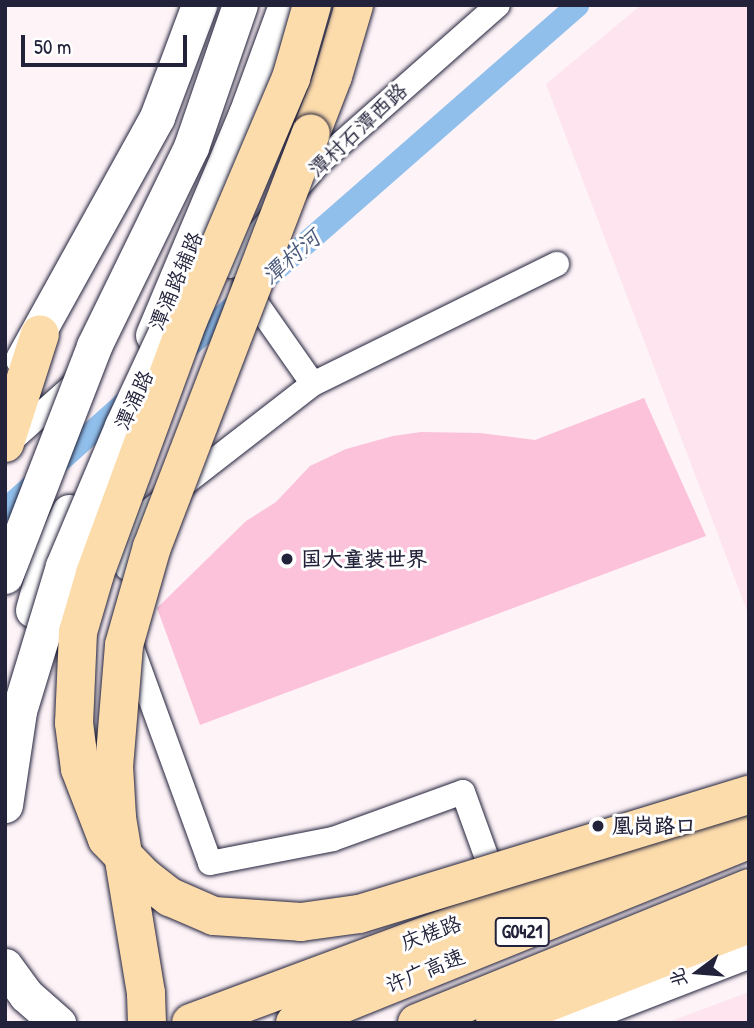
<!DOCTYPE html>
<html>
<head>
<meta charset="utf-8">
<style>
  body { margin:0 }
  #map { position:relative; width:754px; height:1028px; overflow:hidden; background:#fef3f7; font-family:"Patrick Hand","LXGW WenKai TC",sans-serif }
  div>[style] { position:absolute }
  [style*='--x'] { left:calc(var(--x)*1px); top:calc(var(--y)*1px); width:calc(var(--w)*1px); rotate:calc(var(--a)*1deg) }
  .built>* { inset:0; background:#fde4ee }
  .canal>* { height:23px; margin:-11.5px; padding:0 11.5px; transform-origin:11.5px; border-radius:11.5px; background:#91bfeb }
  .building>* { inset:0; background:#fbc2d9 }
  .roads { filter:drop-shadow(0 0 2px #22223b) drop-shadow(0 0 2px #22223b) }
  .street>* { height:24px; margin:-12px; padding:0 12px; transform-origin:12px; border-radius:12px; background:#fff }
  .secondary>* { height:35px; margin:-17.5px; padding:0 17.5px; transform-origin:17.5px; border-radius:17.5px; background:#fff }
  .primary>* { height:38px; margin:-19px; padding:0 19px; transform-origin:19px; border-radius:19px; background:#fddcac }
  .highway>* { height:38px; margin:-19px; padding:0 19px; transform-origin:19px; border-radius:19px; background:#fddcac }
  .bridges { filter:drop-shadow(0 0 2px #22223b) drop-shadow(0 0 2px #22223b) }
  .secondary-bridge>* { height:35px; margin:-17.5px; padding:0 17.5px; transform-origin:17.5px; border-radius:17.5px; background:#fff }
  .highway-bridge>* { height:38px; margin:-19px; padding:0 19px; transform-origin:19px; border-radius:19px; background:#fddcac }
  .dots>* { width:19px; height:19px; translate:-50% -50%; box-sizing:border-box; border:4px solid #fff; border-radius:50% }
  span { translate:-50% -50%; white-space:nowrap; text-align:center; line-height:1.15; -webkit-text-stroke:6px #fff; paint-order:stroke }
  .shield-label span { padding:2px 5px; background:#fff; border:2px solid; border-radius:5px; -webkit-text-stroke-width:0 }
  .shield-label { font-size:19px; color:#22223b; font-weight:700 }
  .street-label { font-size:21px; color:#22223b }
  .poi-label { font-size:21px; color:#22223b; font-weight:700 }
  .left { translate:0 -50%; text-align:left }
  .water-label { font-size:23px; color:#495979; font-style:italic }
  .frame { position:absolute; inset:0; border:7px solid #22223b; pointer-events:none }
  .north { position:absolute; left:663px; top:937px; width:70px; height:70px; -webkit-text-stroke:5px #fff; paint-order:stroke; rotate:254deg; font-size:19px; font-weight:700; line-height:28px; text-align:center; color:#22223b }
  .north::after { content:''; display:block; margin:auto; width:24px; height:32px; background:#22223b; clip-path:polygon(50% 0,100% 100%,50% 72%,0 100%) }
  .scale { position:absolute; left:21px; top:35px; width:166px; height:32px; box-sizing:border-box; border:4px solid #22223b; border-top:0; padding-left:9px; font-size:21px; line-height:24px; white-space:nowrap; color:#22223b; -webkit-text-stroke:5px #fff; paint-order:stroke }
</style>
</head>
<body>
<div id="map">
  <div class="built">
    <div style="clip-path:polygon(641px 5px,749px 5px,749px 616px,546px 84px)"></div>
    <div style="clip-path:polygon(749px 992px,749px 1023px,666px 1023px)"></div>
  </div>
  <div class="canal">
    <div style="--x:183;--y:350;--w:524;--a:-41.21"></div>
    <div style="--x:5;--y:509;--w:165;--a:-41.8"></div>
  </div>
  <div class="building">
    <div style="clip-path:polygon(644px 398px,706px 536px,200px 725px,157px 608px,246px 521px,276px 502px,310px 466px,346px 449px,393px 436px,421px 432px,480px 433px,535px 440px)"></div>
  </div>
  <div class="roads">
    <div class="street">
      <div style="--x:299;--y:186;--w:32;--a:-49"></div>
      <div style="--x:320;--y:162;--w:237;--a:-41.4"></div>
      <div style="--x:230;--y:266;--w:60;--a:-49.1"></div>
      <div style="--x:245;--y:287;--w:118;--a:55"></div>
      <div style="--x:6;--y:445;--w:94;--a:-41.5"></div>
      <div style="--x:127;--y:568;--w:52;--a:-75.4"></div>
      <div style="--x:140;--y:518;--w:219;--a:-37.8"></div>
      <div style="--x:313;--y:384;--w:272;--a:-26.2"></div>
      <div style="--x:130;--y:643;--w:234;--a:70"></div>
      <div style="--x:210;--y:863;--w:125;--a:-11"></div>
      <div style="--x:333;--y:839;--w:138;--a:-19.9"></div>
      <div style="--x:463;--y:792;--w:100;--a:70.1"></div>
    </div>
    <div class="secondary">
      <div style="--x:153;--y:335;--w:240;--a:-67.2"></div>
      <div style="--x:246;--y:114;--w:116;--a:-69.8"></div>
      <div style="--x:23;--y:359;--w:277;--a:-61"></div>
      <div style="--x:157;--y:117;--w:120;--a:-69.4"></div>
      <div style="--x:33;--y:610;--w:53;--a:-74.6"></div>
      <div style="--x:47;--y:559;--w:52;--a:-64.9"></div>
      <div style="--x:5;--y:966;--w:36;--a:54"></div>
      <div style="--x:26;--y:995;--w:43;--a:41.2"></div>
      <div style="--x:561;--y:1023;--w:202;--a:-21.2"></div>
    </div>
    <div class="primary">
      <div style="--x:191;--y:1023;--w:350;--a:-20.4"></div>
      <div style="--x:519;--y:901;--w:238;--a:-21.7"></div>
    </div>
    <div class="highway">
      <div style="--x:311;--y:133;--w:61;--a:-68.9"></div>
      <div style="--x:333;--y:76;--w:74;--a:-73.5"></div>
      <div style="--x:5;--y:443;--w:114;--a:-72.2"></div>
      <div style="--x:295;--y:1023;--w:489;--a:-22"></div>
      <div style="--x:417;--y:1023;--w:358;--a:-22.1"></div>
      <div style="--x:495;--y:1023;--w:273;--a:-21.3"></div>
    </div>
  </div>
  <div class="bridges">
    <div class="secondary-bridge">
      <div style="--x:5;--y:576;--w:247;--a:-68.8"></div>
      <div style="--x:94;--y:346;--w:221;--a:-64"></div>
      <div style="--x:191;--y:147;--w:150;--a:-71"></div>
      <div style="--x:5;--y:805;--w:95;--a:-81.5"></div>
      <div style="--x:19;--y:711;--w:152;--a:-73.1"></div>
      <div style="--x:63;--y:566;--w:152;--a:-67.1"></div>
      <div style="--x:122;--y:426;--w:130;--a:-65"></div>
    </div>
    <div class="highway-bridge">
      <div style="--x:312;--y:5;--w:76;--a:106"></div>
      <div style="--x:291;--y:78;--w:261;--a:113"></div>
      <div style="--x:189;--y:318;--w:273;--a:110.2"></div>
      <div style="--x:95;--y:574;--w:60;--a:106.3"></div>
      <div style="--x:78;--y:632;--w:91;--a:92.5"></div>
      <div style="--x:74;--y:723;--w:46;--a:82.6"></div>
      <div style="--x:80;--y:769;--w:75;--a:68.9"></div>
      <div style="--x:107;--y:839;--w:53;--a:45.8"></div>
      <div style="--x:144;--y:877;--w:33;--a:38"></div>
      <div style="--x:170;--y:897;--w:48;--a:23.4"></div>
      <div style="--x:214;--y:916;--w:87;--a:3.9"></div>
      <div style="--x:301;--y:922;--w:59;--a:-7.9"></div>
      <div style="--x:359;--y:914;--w:408;--a:-17"></div>
      <div style="--x:147;--y:1023;--w:30;--a:-92"></div>
      <div style="--x:146;--y:993;--w:178;--a:-99.4"></div>
      <div style="--x:117;--y:817;--w:50;--a:-93.4"></div>
      <div style="--x:114;--y:767;--w:122;--a:-85.3"></div>
      <div style="--x:124;--y:645;--w:102;--a:-74.1"></div>
      <div style="--x:152;--y:547;--w:443;--a:-69"></div>
    </div>
  </div>
  <div class="dots">
    <div style="left:287px;top:559px;background:#22223b"></div>
    <div style="left:598px;top:826px;background:#22223b"></div>
  </div>
  <div class="shield-label">
    <span style="left:522px;top:932px">G0421</span>
  </div>
  <div class="street-label">
    <span style="left:358px;top:130px;rotate:-43deg">潭村石潭西路</span>
    <span style="left:176px;top:281px;rotate:-67deg">潭涌路辅路</span>
    <span style="left:134px;top:400px;rotate:-65deg">潭涌路</span>
    <span style="left:431px;top:933px;rotate:-20deg">庆槎路</span>
    <span style="left:425px;top:971px;rotate:-22deg">许广高速</span>
  </div>
  <div class="poi-label">
    <span class="left" style="left:301px;top:559px">国大童装世界</span>
    <span class="left" style="left:612px;top:826px">凰岗路口</span>
  </div>
  <div class="water-label">
    <span style="left:291px;top:257px;rotate:-41deg">潭村河</span>
  </div>
  <div class="frame"></div>
  <div class="north">北</div>
  <div class="scale">50 m</div>
</div>
</body>
</html>
